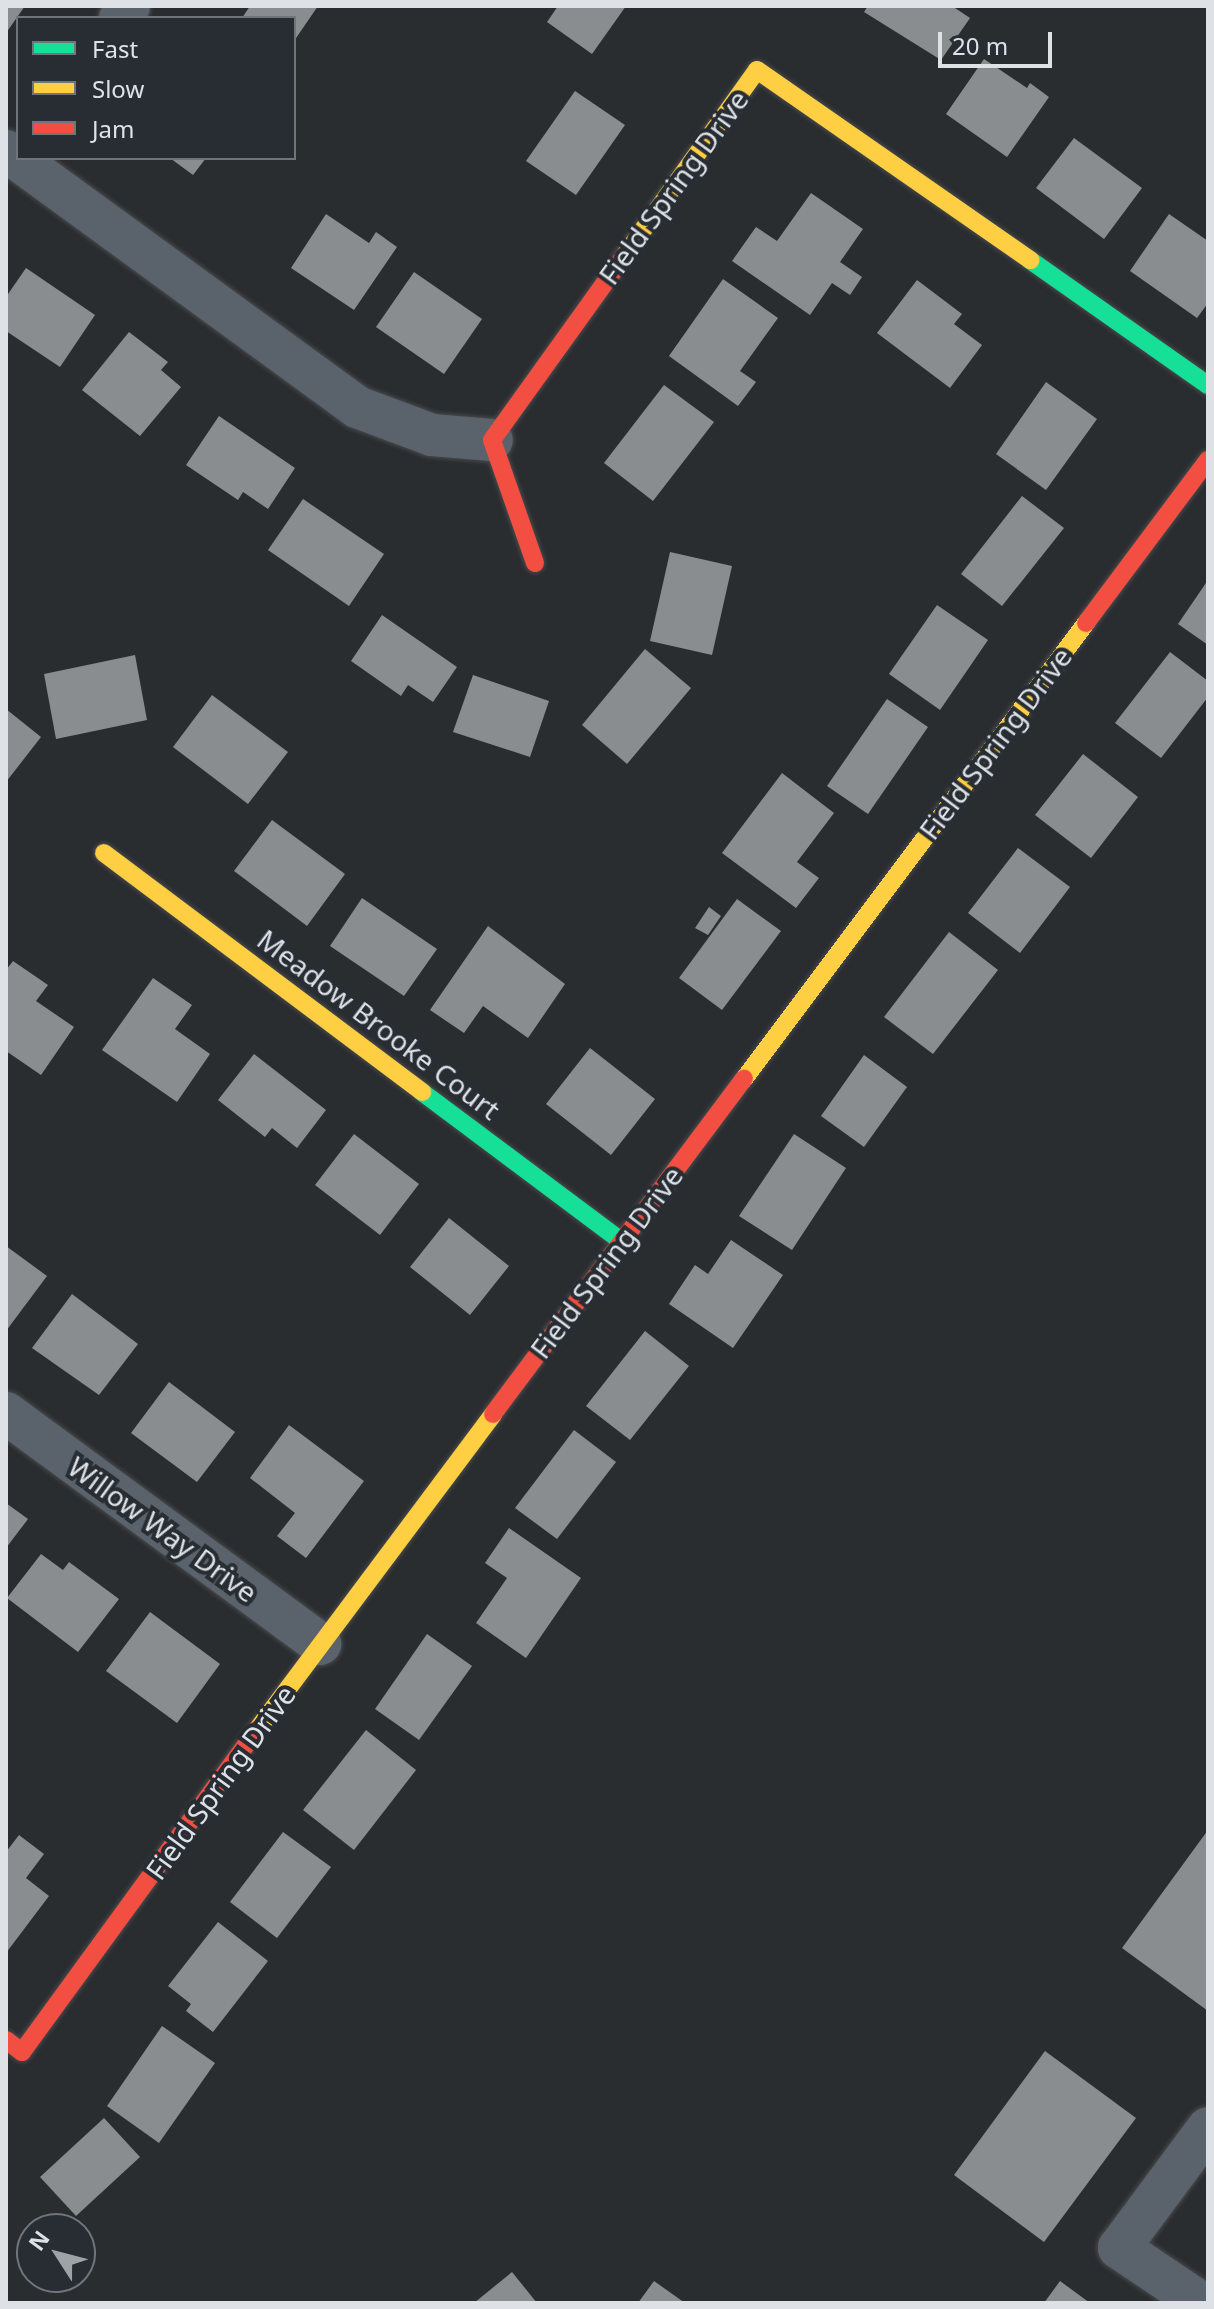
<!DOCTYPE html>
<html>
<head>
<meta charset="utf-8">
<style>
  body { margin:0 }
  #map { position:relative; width:1214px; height:2309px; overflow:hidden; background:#2a2d30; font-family:"Noto Sans",sans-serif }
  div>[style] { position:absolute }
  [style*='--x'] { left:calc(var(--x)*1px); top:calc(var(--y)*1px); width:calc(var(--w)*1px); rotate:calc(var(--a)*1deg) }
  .building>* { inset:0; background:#8a8d90 }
  .roads { filter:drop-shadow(0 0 2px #484a4c) drop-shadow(0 0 2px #484a4c) }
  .street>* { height:42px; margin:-21px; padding:0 21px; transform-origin:21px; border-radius:21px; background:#5a636c }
  .fast>* { height:18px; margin:-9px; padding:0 9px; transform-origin:9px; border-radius:9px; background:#16e098 }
  .slow>* { height:18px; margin:-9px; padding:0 9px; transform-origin:9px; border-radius:9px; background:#ffcf43 }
  .jam>* { height:18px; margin:-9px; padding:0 9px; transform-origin:9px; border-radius:9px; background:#f24e42 }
  span { translate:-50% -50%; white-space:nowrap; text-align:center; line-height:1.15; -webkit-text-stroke:8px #272d33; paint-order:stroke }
  .street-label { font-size:28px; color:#dee2e6 }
  .frame { position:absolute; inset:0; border:8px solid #dee2e6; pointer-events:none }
  .legend { position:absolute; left:16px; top:16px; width:280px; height:144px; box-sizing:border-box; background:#272d33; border:2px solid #70757b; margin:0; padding:10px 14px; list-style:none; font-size:24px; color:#dee2e6 }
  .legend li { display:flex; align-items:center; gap:16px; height:40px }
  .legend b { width:40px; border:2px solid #70757b }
  .north { position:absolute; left:16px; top:2213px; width:80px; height:80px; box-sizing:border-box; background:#272d33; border:2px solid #70757b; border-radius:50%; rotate:306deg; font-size:22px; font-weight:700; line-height:32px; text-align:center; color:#dee2e6 }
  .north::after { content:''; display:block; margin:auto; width:28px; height:36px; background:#9fa3a6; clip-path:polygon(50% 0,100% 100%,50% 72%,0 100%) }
  .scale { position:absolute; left:938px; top:32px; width:114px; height:36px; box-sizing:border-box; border:4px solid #dee2e6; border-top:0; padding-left:10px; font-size:24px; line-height:28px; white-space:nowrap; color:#dee2e6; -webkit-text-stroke:6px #272d33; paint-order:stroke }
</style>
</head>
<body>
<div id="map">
  <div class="building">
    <div style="clip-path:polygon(6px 6px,25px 6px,6px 33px)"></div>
    <div style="clip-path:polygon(250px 6px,318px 6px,294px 41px,294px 18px,242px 18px)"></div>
    <div style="clip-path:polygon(558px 6px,626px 6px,592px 54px,547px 22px)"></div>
    <div style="clip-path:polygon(868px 6px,952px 6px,970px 18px,941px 60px,864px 12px)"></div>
    <div style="clip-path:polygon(984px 59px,1027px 88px,1030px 83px,1049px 97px,1007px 157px,946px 114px)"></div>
    <div style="clip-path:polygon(575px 91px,625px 125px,576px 195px,526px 161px)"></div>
    <div style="clip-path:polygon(1074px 138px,1142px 188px,1104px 239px,1036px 188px)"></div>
    <div style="clip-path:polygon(170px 158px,206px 158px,193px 175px)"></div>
    <div style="clip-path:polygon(811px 193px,863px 229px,840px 262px,862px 277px,850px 295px,832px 283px,810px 315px,732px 261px,756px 227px,777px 241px)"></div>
    <div style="clip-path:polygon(326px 214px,369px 243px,376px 232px,397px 247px,354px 310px,291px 268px)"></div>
    <div style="clip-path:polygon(1169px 214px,1208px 241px,1208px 303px,1197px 318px,1130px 271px)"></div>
    <div style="clip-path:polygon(26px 268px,95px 315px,60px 367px,6px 331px,6px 297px)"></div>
    <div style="clip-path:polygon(414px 272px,482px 319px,444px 374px,376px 327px)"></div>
    <div style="clip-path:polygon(723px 279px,778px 318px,740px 371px,756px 382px,738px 406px,669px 356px)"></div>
    <div style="clip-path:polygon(917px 280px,962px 314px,954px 324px,982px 345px,950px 388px,877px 333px)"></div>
    <div style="clip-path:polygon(129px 332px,168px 362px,161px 370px,181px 387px,140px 436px,82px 390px)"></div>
    <div style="clip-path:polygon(1046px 382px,1097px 419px,1046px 490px,996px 454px)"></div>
    <div style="clip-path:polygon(664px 385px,714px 422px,653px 501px,604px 463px)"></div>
    <div style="clip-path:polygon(219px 416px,295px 468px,268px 509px,243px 492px,238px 500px,186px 465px)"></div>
    <div style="clip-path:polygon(1022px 496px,1064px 528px,1002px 606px,961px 574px)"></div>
    <div style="clip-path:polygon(303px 499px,384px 554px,349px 606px,268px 550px)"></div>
    <div style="clip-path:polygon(670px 552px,732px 566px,712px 655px,650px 641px)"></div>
    <div style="clip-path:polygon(1208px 580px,1208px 645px,1178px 624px)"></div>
    <div style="clip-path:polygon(937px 605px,988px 640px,940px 710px,889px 674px)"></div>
    <div style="clip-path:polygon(382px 615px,457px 667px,433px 702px,408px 685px,401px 696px,351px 661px)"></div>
    <div style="clip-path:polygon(645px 649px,691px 688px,627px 764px,582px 725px)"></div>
    <div style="clip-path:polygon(1170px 652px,1208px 681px,1208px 697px,1161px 758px,1115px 723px)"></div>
    <div style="clip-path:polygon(135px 655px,147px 720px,56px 739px,44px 674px)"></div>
    <div style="clip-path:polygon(473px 675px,549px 701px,530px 757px,453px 732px)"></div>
    <div style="clip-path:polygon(212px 695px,288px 752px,248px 804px,173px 747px)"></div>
    <div style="clip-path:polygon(887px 699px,928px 727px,868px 814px,827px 786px)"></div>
    <div style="clip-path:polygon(6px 709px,41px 737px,6px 782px)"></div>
    <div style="clip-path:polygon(1083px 754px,1138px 797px,1091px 858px,1035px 815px)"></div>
    <div style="clip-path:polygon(782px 773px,834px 813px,797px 862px,819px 878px,796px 908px,722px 853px)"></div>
    <div style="clip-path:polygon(272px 820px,345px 874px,307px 926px,234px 871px)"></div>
    <div style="clip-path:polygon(1018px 848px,1070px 887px,1020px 953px,968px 913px)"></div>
    <div style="clip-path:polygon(362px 898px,437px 949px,404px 996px,330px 946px)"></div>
    <div style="clip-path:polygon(737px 899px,781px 931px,722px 1010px,679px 978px)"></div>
    <div style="clip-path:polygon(709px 907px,721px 916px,708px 935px,695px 928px)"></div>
    <div style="clip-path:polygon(488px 926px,565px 984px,528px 1038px,483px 1006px,464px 1033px,430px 1010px)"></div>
    <div style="clip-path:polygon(949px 932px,998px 970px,933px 1054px,884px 1017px)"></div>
    <div style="clip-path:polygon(13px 961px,48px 985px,36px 1001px,74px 1027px,41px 1075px,6px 1051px,6px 970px)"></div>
    <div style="clip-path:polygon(153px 978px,192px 1005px,175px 1029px,210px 1054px,177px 1102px,102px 1050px)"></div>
    <div style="clip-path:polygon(590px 1048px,655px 1099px,611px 1155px,546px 1104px)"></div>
    <div style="clip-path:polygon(254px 1054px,326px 1110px,297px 1148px,272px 1128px,265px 1137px,218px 1100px)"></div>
    <div style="clip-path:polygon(864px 1055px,907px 1087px,864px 1147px,821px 1116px)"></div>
    <div style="clip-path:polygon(354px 1134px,419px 1184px,380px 1235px,315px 1185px)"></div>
    <div style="clip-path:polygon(794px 1134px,846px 1168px,792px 1250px,739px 1216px)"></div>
    <div style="clip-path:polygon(449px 1218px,509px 1266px,470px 1315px,410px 1267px)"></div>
    <div style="clip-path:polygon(731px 1240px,783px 1275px,733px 1348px,669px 1304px,695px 1265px,708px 1274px)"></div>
    <div style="clip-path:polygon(6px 1246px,47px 1276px,6px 1331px)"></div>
    <div style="clip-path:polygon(72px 1294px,138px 1344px,99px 1395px,32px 1348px)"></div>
    <div style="clip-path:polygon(645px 1331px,689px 1366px,630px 1440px,586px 1406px)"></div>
    <div style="clip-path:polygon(169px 1382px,235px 1432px,197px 1482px,131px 1433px)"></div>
    <div style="clip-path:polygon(289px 1425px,364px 1481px,306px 1558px,277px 1536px,295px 1513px,250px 1478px)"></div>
    <div style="clip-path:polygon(574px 1430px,616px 1462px,557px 1539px,515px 1508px)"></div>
    <div style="clip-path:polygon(6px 1503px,28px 1519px,6px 1548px)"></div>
    <div style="clip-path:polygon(509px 1528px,581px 1578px,526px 1658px,476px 1623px,507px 1578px,485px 1563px)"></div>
    <div style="clip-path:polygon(41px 1554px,63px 1570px,69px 1562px,119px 1599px,78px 1652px,7px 1598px)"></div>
    <div style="clip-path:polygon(150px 1612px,220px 1664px,177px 1723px,106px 1671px)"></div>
    <div style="clip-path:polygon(427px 1634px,472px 1666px,419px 1740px,375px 1709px)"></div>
    <div style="clip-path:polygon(366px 1730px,416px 1770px,354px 1850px,303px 1810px)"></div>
    <div style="clip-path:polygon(1208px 1830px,1208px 2011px,1122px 1948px)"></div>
    <div style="clip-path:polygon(283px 1832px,331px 1867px,277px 1938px,230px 1902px)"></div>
    <div style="clip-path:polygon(19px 1835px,44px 1854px,26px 1878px,49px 1896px,6px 1953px,6px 1852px)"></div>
    <div style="clip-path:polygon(218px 1922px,268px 1961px,213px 2032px,186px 2011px,191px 2004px,168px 1986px)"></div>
    <div style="clip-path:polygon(162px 2026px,215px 2063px,159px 2143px,107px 2106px)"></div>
    <div style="clip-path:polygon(1045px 2051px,1136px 2118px,1044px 2242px,954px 2175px)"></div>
    <div style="clip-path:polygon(104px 2118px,140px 2157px,76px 2216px,40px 2177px)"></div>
    <div style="clip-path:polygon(512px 2272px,537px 2303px,474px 2303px)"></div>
    <div style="clip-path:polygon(654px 2281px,685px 2303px,638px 2303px)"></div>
    <div style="clip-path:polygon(1060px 2281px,1090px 2303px,1044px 2303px)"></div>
  </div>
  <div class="roads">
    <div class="street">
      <div style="--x:120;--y:18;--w:15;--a:-53"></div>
      <div style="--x:6;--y:151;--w:434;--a:36.1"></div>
      <div style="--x:357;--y:407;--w:80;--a:20.5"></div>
      <div style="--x:432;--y:435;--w:60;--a:4.8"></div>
      <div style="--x:6;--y:1413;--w:390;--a:36.3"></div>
      <div style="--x:1201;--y:2303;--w:99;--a:-146.1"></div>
      <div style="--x:1119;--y:2248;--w:149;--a:-53.4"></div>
    </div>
    <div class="fast">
      <div style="--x:1030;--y:260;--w:218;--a:35.1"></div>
      <div style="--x:422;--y:1092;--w:249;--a:36.8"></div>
    </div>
    <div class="slow">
      <div style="--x:625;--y:255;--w:227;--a:-54.5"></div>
      <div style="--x:757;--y:70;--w:333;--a:34.8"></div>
      <div style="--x:104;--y:853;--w:398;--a:36.9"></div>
      <div style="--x:744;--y:1079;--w:570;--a:-53.13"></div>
      <div style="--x:257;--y:1730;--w:394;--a:-53.2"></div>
    </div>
    <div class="jam">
      <div style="--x:535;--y:563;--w:130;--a:-109.3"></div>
      <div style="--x:492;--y:440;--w:228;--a:-54.3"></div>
      <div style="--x:1086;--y:623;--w:204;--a:-53.2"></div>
      <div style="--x:493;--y:1414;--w:419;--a:-53.2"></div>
      <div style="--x:6;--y:2040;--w:20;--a:37"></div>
      <div style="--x:22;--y:2052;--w:399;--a:-53.9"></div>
    </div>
  </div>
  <div class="street-label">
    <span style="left:673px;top:187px;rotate:-54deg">Field Spring Drive</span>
    <span style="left:995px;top:743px;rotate:-53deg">Field Spring Drive</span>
    <span style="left:379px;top:1024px;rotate:37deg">Meadow Brooke Court</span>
    <span style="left:606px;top:1262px;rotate:-53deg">Field Spring Drive</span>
    <span style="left:163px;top:1529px;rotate:36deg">Willow Way Drive</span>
    <span style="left:220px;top:1782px;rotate:-54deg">Field Spring Drive</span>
  </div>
  <div class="frame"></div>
  <ul class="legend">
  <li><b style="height:10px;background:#16e098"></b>Fast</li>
  <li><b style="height:10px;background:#ffcf43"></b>Slow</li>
  <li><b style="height:10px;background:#f24e42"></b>Jam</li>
  </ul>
  <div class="north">N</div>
  <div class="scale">20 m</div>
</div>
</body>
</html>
